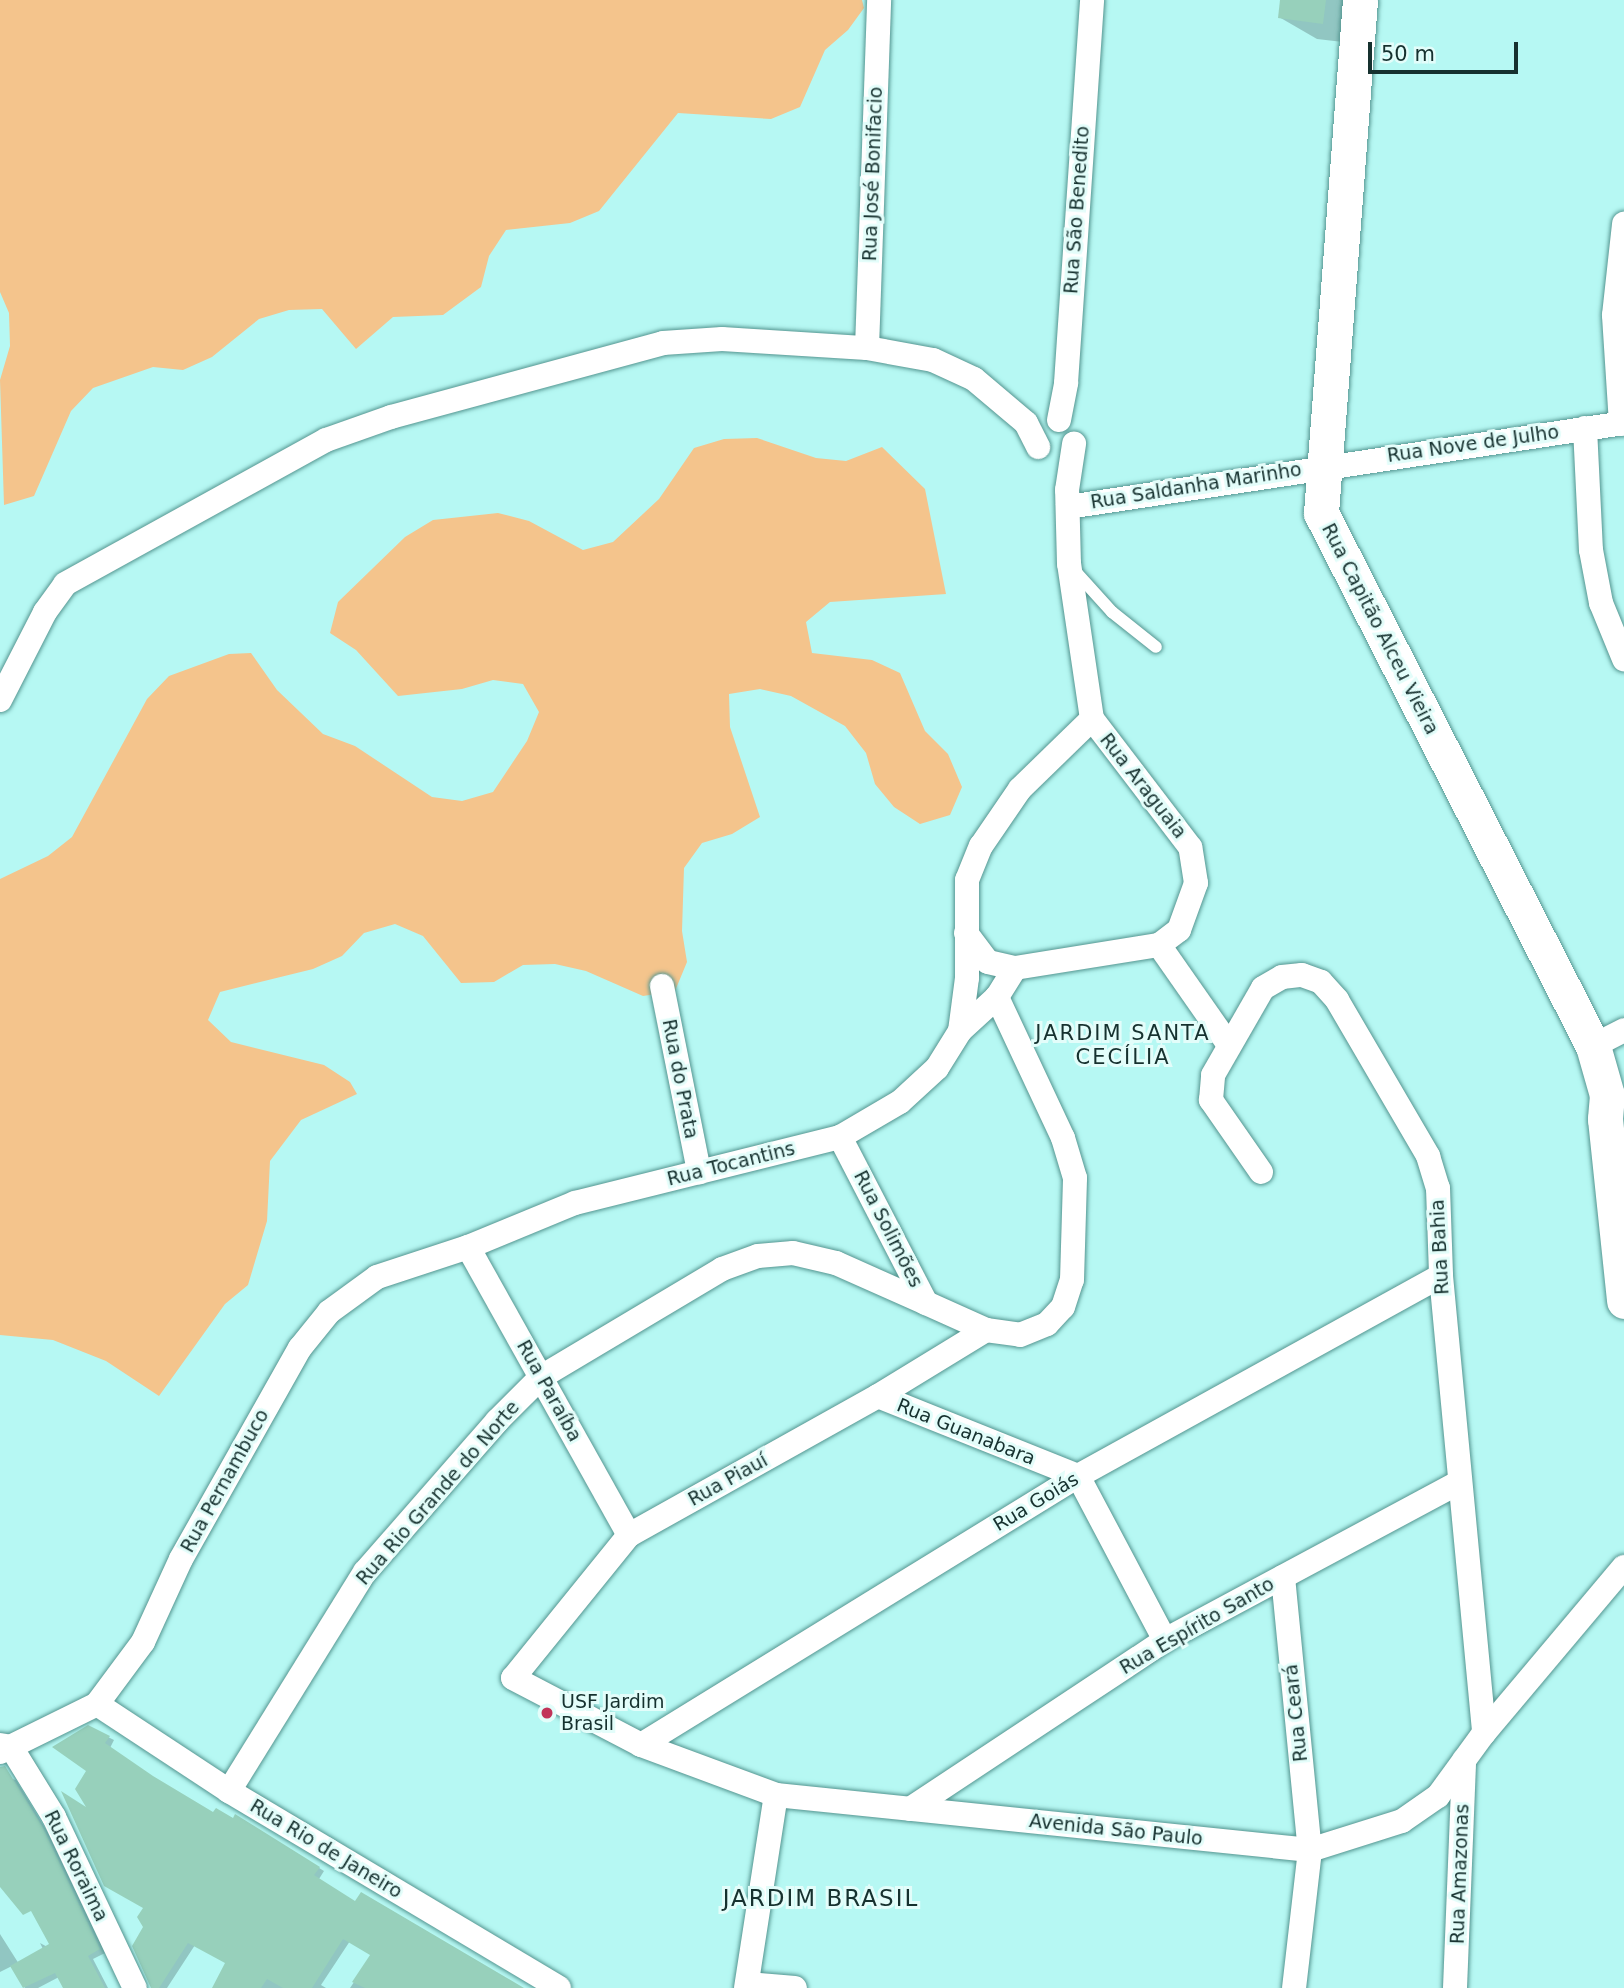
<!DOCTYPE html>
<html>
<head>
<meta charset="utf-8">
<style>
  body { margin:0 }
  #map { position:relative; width:1624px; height:1988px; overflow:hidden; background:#b6f8f3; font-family:"DejaVu Sans",sans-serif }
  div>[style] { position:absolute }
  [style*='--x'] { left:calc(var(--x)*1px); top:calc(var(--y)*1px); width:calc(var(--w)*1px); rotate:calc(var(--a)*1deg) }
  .green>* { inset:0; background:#f4c48c }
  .shadow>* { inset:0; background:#0003 }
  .building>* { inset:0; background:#97d0bb }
  .roads { filter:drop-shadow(0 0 2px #549590) drop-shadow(0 0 2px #549590) }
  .lane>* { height:12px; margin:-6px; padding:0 6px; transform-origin:6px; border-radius:6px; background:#fff }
  .street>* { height:24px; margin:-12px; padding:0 12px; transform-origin:12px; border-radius:12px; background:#fff }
  .secondary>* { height:35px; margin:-17.5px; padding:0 17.5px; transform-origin:17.5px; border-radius:17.5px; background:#fff }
  .dots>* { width:19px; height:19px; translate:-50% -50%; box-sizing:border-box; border:4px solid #e3fdfa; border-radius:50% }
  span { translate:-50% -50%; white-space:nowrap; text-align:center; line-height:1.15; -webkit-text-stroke:6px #e3fdfa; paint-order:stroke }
  .street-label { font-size:19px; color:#16312f }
  .poi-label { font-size:19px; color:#16312f }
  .left { translate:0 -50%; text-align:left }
  .neighbourhood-label { font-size:21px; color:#16312f; letter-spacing:2px }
  .quarter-label { font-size:23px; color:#16312f; letter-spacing:2px }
  .scale { position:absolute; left:1368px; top:42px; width:150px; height:32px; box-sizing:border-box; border:4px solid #16312f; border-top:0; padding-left:9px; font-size:21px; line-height:24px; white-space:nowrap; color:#16312f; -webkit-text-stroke:5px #e3fdfa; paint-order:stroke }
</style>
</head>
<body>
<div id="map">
  <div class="green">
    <div style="clip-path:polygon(0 0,862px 0,864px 8px,848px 30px,825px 50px,800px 107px,771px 119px,678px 113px,599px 211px,570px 223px,506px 230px,489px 256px,481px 287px,443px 315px,393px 317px,356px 349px,322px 309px,289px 310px,259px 319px,212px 357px,183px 370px,153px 367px,93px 388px,71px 411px,34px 496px,4px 505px,0 380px,10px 346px,9px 313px,0 292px)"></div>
    <div style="clip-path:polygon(757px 438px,816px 458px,846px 461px,882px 447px,925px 489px,946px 594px,830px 602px,806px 622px,812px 653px,872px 660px,900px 673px,925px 731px,948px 754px,962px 787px,950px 815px,920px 824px,894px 807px,875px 784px,866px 753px,845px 726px,791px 696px,760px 689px,729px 694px,730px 727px,760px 817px,732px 834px,702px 843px,684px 868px,682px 931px,687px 962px,675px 991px,643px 996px,586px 971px,555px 964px,523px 965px,494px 982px,461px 983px,423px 936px,395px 924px,364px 933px,342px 956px,313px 969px,220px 992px,208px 1020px,231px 1042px,324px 1065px,350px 1082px,357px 1094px,301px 1120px,270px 1161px,267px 1221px,248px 1285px,225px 1304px,159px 1396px,106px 1361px,53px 1340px,0 1335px,0 879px,48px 856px,72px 837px,147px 699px,169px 676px,229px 654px,251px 653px,277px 690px,323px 734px,355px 746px,432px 797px,462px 801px,493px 792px,527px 741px,539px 712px,523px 684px,493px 680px,462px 689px,398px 696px,356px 650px,330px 633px,338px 602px,405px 537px,433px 520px,498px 513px,529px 521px,583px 550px,613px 542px,659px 499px,694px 448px,724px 439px)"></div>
  </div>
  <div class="shadow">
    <div style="clip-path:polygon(1282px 0,1366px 0,1360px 44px,1317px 39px,1279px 17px)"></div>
    <div style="clip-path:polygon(88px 1727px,114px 1740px,110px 1748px,159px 1782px,214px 1814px,242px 1820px,324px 1871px,319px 1879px,356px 1903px,519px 1988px,350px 1988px,373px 1954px,350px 1941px,321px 1985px,326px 1988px,214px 1988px,228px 1963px,195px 1945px,167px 1988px,153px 1988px,145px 1907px,92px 1812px)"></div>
    <div style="clip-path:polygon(0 1776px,16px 1780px,48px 1833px,105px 1953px,93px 1959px,108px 1988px,65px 1988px,59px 1977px,38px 1988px,25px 1988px,12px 1966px,0 1972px,0 1934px,19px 1964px,44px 1951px,40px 1943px,55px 1951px,31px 1907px,0 1867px)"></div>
  </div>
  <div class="building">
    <div style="clip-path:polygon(1280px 0,1326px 0,1323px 24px,1278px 18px)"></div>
    <div style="clip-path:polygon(88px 1725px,110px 1736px,105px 1743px,153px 1776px,213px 1812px,216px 1808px,233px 1818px,235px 1814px,320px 1867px,314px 1875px,355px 1901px,361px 1892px,524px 1988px,365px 1988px,352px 1982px,370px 1955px,343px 1939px,312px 1988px,283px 1988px,267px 1979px,261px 1988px,212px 1988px,225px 1963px,188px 1943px,159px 1988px,151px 1988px,132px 1946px,143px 1927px,137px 1917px,143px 1908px,104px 1886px,61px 1791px,86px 1807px,75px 1789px,86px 1771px,52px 1747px)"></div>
    <div style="clip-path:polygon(5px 1766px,43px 1828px,100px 1949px,88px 1956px,105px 1988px,63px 1988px,55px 1973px,23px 1988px,10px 1966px,49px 1944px,31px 1911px,23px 1915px,0 1887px,0 1767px)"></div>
  </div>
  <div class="roads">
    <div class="lane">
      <div style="--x:1074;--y:570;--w:57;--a:47.9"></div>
      <div style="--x:1112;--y:612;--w:56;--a:38.5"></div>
    </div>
    <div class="street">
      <div style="--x:867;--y:348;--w:348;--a:-88"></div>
      <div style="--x:1059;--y:420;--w:38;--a:-79"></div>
      <div style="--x:1066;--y:383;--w:384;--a:-86.1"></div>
      <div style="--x:1621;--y:424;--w:109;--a:-93.7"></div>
      <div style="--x:1614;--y:315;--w:92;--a:-83.7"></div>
      <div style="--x:1585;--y:428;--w:122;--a:87.2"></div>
      <div style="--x:1591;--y:550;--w:54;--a:79.3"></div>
      <div style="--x:1601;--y:603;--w:61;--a:67.7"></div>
      <div style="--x:1068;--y:507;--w:562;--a:-8.59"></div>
      <div style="--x:0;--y:700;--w:99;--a:-62.9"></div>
      <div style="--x:45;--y:612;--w:34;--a:-54"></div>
      <div style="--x:65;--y:584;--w:298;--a:-28.9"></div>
      <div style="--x:326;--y:440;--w:69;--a:-19.5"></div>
      <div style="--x:391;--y:417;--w:282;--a:-15.2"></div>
      <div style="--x:663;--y:343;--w:59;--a:-3.9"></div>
      <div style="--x:722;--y:339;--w:145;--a:3.6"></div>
      <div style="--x:867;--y:348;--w:67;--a:10.3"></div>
      <div style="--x:933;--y:360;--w:45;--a:24.9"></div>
      <div style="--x:974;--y:379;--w:68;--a:40.2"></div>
      <div style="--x:1026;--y:423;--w:27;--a:63"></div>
      <div style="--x:966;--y:933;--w:36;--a:53"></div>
      <div style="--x:988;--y:962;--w:28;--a:13"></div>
      <div style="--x:1015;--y:968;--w:146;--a:-9.1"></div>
      <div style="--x:1159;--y:945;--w:25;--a:-37"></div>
      <div style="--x:1179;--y:930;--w:50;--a:-70.1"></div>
      <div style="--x:1196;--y:883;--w:36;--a:-99"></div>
      <div style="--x:1190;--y:847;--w:161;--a:-127.4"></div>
      <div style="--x:1092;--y:719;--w:157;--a:-98.4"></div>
      <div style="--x:1069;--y:564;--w:74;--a:-91.5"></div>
      <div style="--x:1067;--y:490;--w:47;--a:-81.3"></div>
      <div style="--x:1159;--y:945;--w:122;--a:55"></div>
      <div style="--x:662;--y:986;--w:190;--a:78.7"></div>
      <div style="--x:960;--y:1031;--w:53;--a:-82.5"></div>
      <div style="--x:967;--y:978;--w:98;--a:-90"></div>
      <div style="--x:967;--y:880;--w:37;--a:-68"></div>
      <div style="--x:981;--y:846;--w:69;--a:-55.6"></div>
      <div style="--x:1020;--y:789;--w:100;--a:-44.2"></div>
      <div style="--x:1593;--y:1046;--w:35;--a:-27"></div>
      <div style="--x:840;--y:1137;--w:187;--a:62.6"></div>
      <div style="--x:926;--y:1303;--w:66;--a:24.2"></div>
      <div style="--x:986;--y:1330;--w:34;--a:8"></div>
      <div style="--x:1020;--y:1335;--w:29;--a:-22"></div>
      <div style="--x:1047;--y:1324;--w:23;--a:-47"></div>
      <div style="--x:1063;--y:1307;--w:28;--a:-72"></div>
      <div style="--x:1072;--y:1280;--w:102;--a:-88.3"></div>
      <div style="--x:1075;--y:1178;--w:42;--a:-106.7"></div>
      <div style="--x:1063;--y:1138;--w:156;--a:-115.1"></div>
      <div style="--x:1261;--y:1172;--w:88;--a:-124.8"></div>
      <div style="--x:1211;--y:1100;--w:25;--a:-85"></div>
      <div style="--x:1213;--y:1075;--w:100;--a:-60.1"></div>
      <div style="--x:1263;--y:988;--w:22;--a:-30"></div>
      <div style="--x:1282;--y:977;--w:20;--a:-6"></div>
      <div style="--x:1302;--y:975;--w:20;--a:20"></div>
      <div style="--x:1321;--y:982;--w:24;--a:48"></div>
      <div style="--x:1337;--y:1000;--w:181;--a:59.7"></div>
      <div style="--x:1428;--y:1156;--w:34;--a:73"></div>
      <div style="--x:1438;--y:1188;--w:88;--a:88"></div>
      <div style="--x:1441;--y:1276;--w:459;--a:84.6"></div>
      <div style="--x:468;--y:1247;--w:330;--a:60.8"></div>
      <div style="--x:986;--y:1330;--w:127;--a:148.6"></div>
      <div style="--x:878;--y:1396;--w:285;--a:150.8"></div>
      <div style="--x:629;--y:1535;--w:184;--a:129"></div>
      <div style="--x:513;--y:1678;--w:144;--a:27.6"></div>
      <div style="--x:641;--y:1745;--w:144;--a:20.3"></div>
      <div style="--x:776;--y:1795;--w:537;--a:5.88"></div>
      <div style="--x:1310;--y:1850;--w:96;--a:-17.5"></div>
      <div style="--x:1402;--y:1821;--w:44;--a:-34.8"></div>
      <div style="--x:1438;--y:1796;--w:78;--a:-53.9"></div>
      <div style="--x:1484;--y:1733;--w:217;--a:-49.9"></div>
      <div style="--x:878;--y:1396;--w:215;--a:21.8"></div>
      <div style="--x:1078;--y:1476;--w:186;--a:62.1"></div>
      <div style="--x:1283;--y:1577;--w:274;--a:84.4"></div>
      <div style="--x:1310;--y:1850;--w:139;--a:96.6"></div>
      <div style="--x:97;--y:1704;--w:158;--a:33.4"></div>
      <div style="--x:229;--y:1791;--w:384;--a:30.8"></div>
      <div style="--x:0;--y:1745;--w:11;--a:10"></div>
      <div style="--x:11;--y:1747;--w:82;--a:58.4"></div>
      <div style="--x:54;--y:1817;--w:189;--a:64.7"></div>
      <div style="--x:641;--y:1745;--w:513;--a:-31.61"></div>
      <div style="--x:1078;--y:1476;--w:414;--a:-28.9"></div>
      <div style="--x:0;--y:1752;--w:108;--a:-26.3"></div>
      <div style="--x:97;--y:1704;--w:77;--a:-53.4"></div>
      <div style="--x:143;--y:1642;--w:91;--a:-65.4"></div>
      <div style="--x:181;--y:1559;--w:242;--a:-60.6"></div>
      <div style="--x:300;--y:1348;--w:46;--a:-51.1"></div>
      <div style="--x:329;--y:1312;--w:59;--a:-36.1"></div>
      <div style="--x:377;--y:1277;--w:96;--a:-18.2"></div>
      <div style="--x:468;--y:1247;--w:116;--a:-22.4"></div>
      <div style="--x:575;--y:1203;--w:273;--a:-14"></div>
      <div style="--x:840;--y:1137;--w:69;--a:-30.3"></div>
      <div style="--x:900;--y:1102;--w:50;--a:-42.6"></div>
      <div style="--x:937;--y:1068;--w:44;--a:-58.1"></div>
      <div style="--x:960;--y:1031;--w:50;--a:-42.6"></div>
      <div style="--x:997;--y:997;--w:34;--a:-58"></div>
      <div style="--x:229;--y:1791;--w:258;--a:-58.2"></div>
      <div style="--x:365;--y:1572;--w:201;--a:-48.8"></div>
      <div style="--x:497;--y:1421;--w:62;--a:-45"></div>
      <div style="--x:541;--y:1377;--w:211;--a:-30.8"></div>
      <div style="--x:722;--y:1269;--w:38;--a:-20"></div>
      <div style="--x:758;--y:1256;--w:35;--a:-5"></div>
      <div style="--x:793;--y:1253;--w:44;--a:13.1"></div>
      <div style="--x:836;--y:1263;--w:98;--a:24"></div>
      <div style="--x:910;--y:1809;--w:306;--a:-33.5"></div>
      <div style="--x:1165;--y:1640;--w:332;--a:-28.2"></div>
      <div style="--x:747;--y:1984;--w:48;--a:4.8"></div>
      <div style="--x:746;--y:1988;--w:195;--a:-81.2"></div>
      <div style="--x:1455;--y:1988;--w:228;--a:-87.7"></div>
    </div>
    <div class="secondary">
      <div style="--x:1360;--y:0;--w:514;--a:94.35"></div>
      <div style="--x:1321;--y:513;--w:598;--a:62.96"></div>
      <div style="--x:1593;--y:1046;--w:51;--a:74.1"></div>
      <div style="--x:1607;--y:1095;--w:24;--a:95"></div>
      <div style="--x:1605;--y:1119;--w:183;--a:84"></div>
    </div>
  </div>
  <div class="dots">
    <div style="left:547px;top:1713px;background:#c23359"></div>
  </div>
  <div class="street-label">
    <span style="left:873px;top:174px;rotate:-88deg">Rua José Bonifacio</span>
    <span style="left:1077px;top:210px;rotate:-86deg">Rua São Benedito</span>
    <span style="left:1473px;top:444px;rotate:-8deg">Rua Nove de Julho</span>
    <span style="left:1196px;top:486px;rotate:-9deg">Rua Saldanha Marinho</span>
    <span style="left:1380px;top:629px;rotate:63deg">Rua Capitão Alceu Vieira</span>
    <span style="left:1143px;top:786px;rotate:52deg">Rua Araguaia</span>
    <span style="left:680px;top:1079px;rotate:79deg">Rua do Prata</span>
    <span style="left:731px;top:1164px;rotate:-14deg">Rua Tocantins</span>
    <span style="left:888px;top:1229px;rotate:63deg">Rua Solimões</span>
    <span style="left:1440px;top:1247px;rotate:-93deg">Rua Bahia</span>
    <span style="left:549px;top:1391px;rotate:61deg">Rua Paraíba</span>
    <span style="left:966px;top:1432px;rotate:22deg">Rua Guanabara</span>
    <span style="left:728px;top:1480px;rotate:-29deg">Rua Piauí</span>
    <span style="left:225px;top:1481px;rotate:-61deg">Rua Pernambuco</span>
    <span style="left:438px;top:1493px;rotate:-49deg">Rua Rio Grande do Norte</span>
    <span style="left:1036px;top:1502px;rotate:-31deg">Rua Goiás</span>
    <span style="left:1197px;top:1626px;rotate:-30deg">Rua Espírito Santo</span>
    <span style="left:1296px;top:1713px;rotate:-96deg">Rua Ceará</span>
    <span style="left:1116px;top:1830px;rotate:6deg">Avenida São Paulo</span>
    <span style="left:326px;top:1849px;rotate:31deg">Rua Rio de Janeiro</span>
    <span style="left:76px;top:1866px;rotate:64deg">Rua Roraima</span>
    <span style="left:1460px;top:1874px;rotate:-88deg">Rua Amazonas</span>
  </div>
  <div class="poi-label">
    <span class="left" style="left:561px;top:1713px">USF Jardim<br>Brasil</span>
  </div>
  <div class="neighbourhood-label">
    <span style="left:1123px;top:1045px">JARDIM SANTA<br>CECÍLIA</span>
  </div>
  <div class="quarter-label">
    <span style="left:821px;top:1898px">JARDIM BRASIL</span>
  </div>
  <div class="scale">50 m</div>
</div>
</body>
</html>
